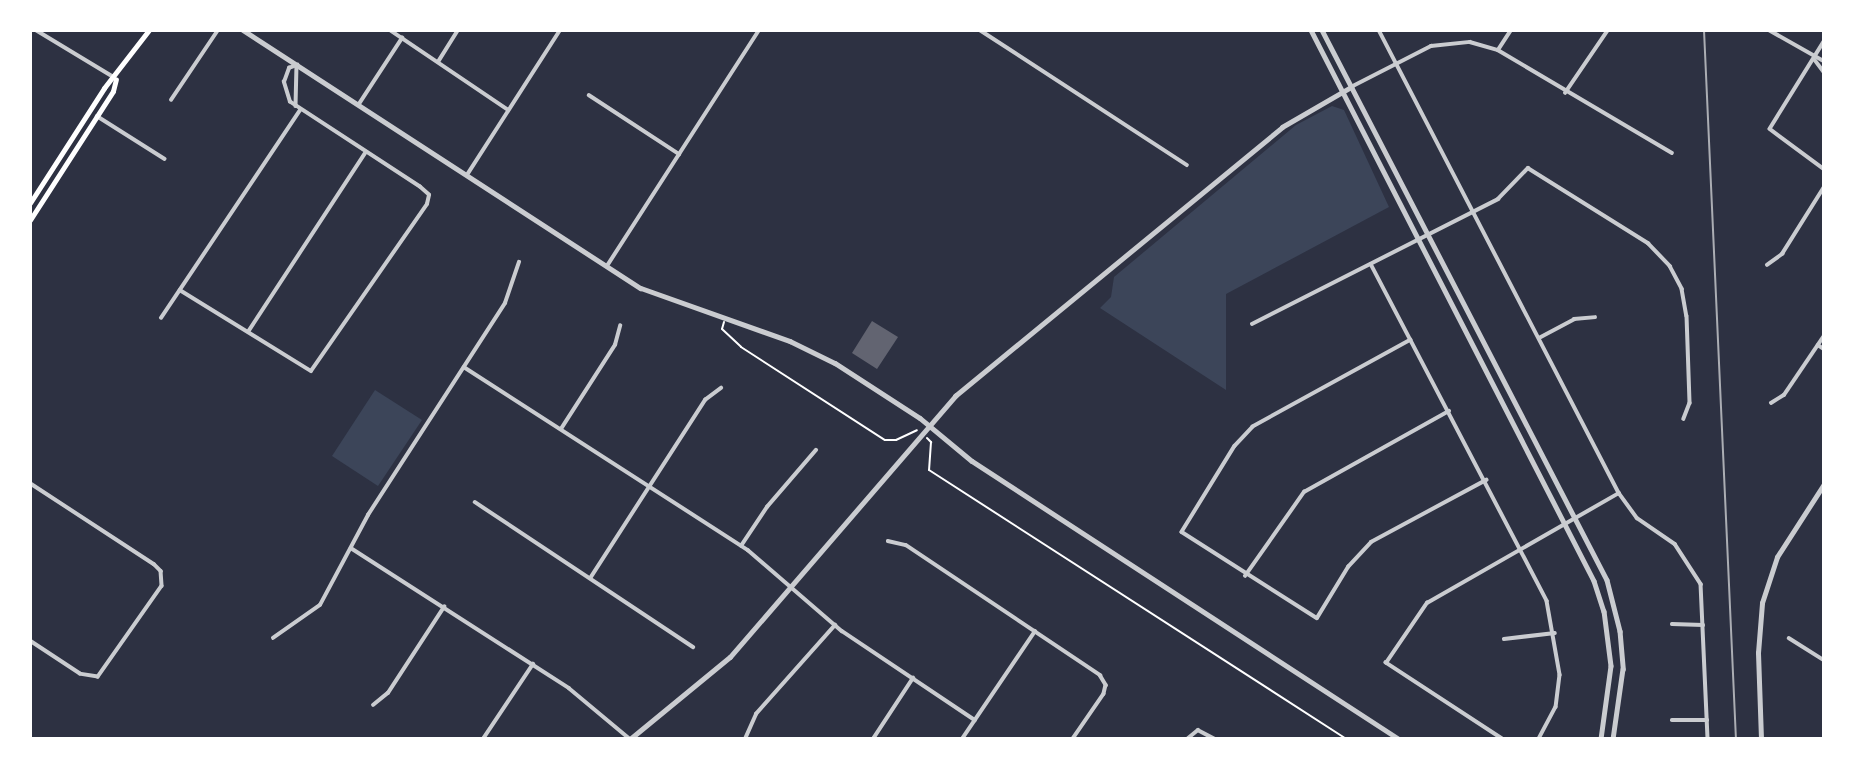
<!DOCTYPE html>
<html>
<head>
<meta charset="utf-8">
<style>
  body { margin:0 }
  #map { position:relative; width:1854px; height:769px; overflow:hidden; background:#2d3142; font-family:Roboto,sans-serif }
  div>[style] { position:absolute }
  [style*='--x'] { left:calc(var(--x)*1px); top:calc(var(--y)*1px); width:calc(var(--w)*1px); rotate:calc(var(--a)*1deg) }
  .green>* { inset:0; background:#3c4559 }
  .building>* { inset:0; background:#626471 }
  .path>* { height:2px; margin:-1px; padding:0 1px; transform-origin:1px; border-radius:1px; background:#fff }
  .minor>* { height:3.5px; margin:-1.75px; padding:0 1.75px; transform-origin:1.75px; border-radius:1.75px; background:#caccd0 }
  .tertiary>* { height:4.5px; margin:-2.25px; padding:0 2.25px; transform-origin:2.25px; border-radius:2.25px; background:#caccd0 }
  .primary>* { height:5px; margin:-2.5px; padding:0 2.5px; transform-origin:2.5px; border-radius:2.5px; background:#fff }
  .rail>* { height:2px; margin:-1px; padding:0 1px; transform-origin:1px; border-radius:1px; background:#abadb3 }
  span { translate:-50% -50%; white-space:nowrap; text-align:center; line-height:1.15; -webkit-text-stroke:7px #fff; paint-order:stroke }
  .frame { position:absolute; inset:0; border:32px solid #fff; pointer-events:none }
</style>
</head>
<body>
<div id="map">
  <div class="green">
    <div style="clip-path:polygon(1332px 106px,1344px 110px,1389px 207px,1226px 294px,1226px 390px,1100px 308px,1111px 297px,1114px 277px,1296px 125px)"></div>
    <div style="clip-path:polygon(375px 390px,422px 420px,378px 486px,332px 456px)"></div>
  </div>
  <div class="building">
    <div style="clip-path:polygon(872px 321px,898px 337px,877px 369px,852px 353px)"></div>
  </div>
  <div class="path">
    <div style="--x:724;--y:322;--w:7;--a:106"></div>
    <div style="--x:722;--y:329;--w:26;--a:43"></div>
    <div style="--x:741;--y:347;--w:171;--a:32.9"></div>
    <div style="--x:885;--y:440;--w:11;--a:0"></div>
    <div style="--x:896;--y:440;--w:23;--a:-25"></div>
    <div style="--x:927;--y:438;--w:6;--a:45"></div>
    <div style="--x:931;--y:442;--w:28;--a:94"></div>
    <div style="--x:929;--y:470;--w:497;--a:32.8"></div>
  </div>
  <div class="minor">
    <div style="--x:36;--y:30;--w:89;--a:31.2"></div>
    <div style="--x:390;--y:30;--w:141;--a:34"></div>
    <div style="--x:980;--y:30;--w:247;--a:33.1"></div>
    <div style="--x:1379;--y:30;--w:522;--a:62.6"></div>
    <div style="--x:1619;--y:493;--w:31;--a:54"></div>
    <div style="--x:1637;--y:518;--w:46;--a:34.4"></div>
    <div style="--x:1675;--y:544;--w:48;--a:57"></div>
    <div style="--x:1701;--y:584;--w:155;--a:87.4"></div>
    <div style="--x:1769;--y:30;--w:63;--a:29.4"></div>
    <div style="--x:1824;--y:42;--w:102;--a:121.8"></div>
    <div style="--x:1770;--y:129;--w:67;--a:36.5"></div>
    <div style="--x:1498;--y:50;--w:24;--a:-57"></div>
    <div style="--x:1815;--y:60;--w:15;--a:53"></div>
    <div style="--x:438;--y:62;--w:38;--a:-58"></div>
    <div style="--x:1351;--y:87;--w:90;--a:-27.1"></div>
    <div style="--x:1431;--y:46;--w:39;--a:-6"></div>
    <div style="--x:1470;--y:42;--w:29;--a:16"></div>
    <div style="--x:1498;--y:50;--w:202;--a:30.6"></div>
    <div style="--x:1565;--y:93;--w:76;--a:-55.7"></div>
    <div style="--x:589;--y:95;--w:108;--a:33.2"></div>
    <div style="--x:171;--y:100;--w:84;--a:-56.1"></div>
    <div style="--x:359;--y:104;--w:79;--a:-56.9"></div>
    <div style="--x:97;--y:116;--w:80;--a:32.3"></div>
    <div style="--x:467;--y:175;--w:172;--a:-57.3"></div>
    <div style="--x:1371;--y:264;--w:380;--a:62.4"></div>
    <div style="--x:1547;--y:601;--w:75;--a:80"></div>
    <div style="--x:1560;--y:675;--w:32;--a:97"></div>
    <div style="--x:1556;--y:707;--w:36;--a:118"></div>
    <div style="--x:1767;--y:265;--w:19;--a:-36"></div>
    <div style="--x:1782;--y:254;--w:79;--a:-57.9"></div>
    <div style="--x:607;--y:266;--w:281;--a:-57.2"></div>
    <div style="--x:180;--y:290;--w:154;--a:31.7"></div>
    <div style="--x:311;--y:371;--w:203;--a:-55.2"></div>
    <div style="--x:427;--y:204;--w:9;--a:-77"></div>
    <div style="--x:429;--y:195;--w:12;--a:-138"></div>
    <div style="--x:420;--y:187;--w:155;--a:-146.8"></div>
    <div style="--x:290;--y:102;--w:21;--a:-107"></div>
    <div style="--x:284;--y:82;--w:15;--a:-70"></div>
    <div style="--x:289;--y:68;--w:9;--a:-21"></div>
    <div style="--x:297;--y:65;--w:41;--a:91.4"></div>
    <div style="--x:161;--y:318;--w:250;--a:-56.2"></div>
    <div style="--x:1252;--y:324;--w:276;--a:-26.9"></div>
    <div style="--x:1498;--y:199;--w:43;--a:-45.9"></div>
    <div style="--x:1528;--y:168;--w:142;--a:32"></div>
    <div style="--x:1648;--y:243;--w:32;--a:46"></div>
    <div style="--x:1670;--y:266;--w:26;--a:62"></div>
    <div style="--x:1682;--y:289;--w:27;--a:80"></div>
    <div style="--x:1687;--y:316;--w:87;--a:88"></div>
    <div style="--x:1690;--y:403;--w:17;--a:111"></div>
    <div style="--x:248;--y:332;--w:215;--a:-56.8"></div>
    <div style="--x:1539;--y:338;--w:40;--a:-28"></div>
    <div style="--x:1574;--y:319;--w:21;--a:-5"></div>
    <div style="--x:1411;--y:340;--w:180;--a:151.2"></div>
    <div style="--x:1253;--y:427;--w:26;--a:133"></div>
    <div style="--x:1235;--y:446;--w:101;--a:121.6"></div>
    <div style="--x:1182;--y:532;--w:160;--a:32.5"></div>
    <div style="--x:1317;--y:618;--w:60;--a:-58.7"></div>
    <div style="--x:1348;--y:567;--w:34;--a:-47"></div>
    <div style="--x:1371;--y:542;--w:131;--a:-28.3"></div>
    <div style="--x:1818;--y:345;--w:7;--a:34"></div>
    <div style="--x:464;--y:367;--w:338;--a:32.8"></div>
    <div style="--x:748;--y:550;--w:124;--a:40.8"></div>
    <div style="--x:842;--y:631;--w:160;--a:33.8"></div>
    <div style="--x:1771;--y:403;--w:15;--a:-32"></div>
    <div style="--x:1784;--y:395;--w:71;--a:-55.9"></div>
    <div style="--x:561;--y:429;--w:100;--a:-57.3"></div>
    <div style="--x:615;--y:345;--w:20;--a:-75"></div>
    <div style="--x:30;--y:483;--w:148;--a:33.2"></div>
    <div style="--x:154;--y:564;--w:10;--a:45"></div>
    <div style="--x:161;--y:571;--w:15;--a:86"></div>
    <div style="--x:162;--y:586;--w:111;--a:125.1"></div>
    <div style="--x:98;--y:677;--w:18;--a:-171"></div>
    <div style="--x:80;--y:674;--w:60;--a:-146.6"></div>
    <div style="--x:475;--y:502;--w:262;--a:33.6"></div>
    <div style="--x:888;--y:541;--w:18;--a:13"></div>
    <div style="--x:906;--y:545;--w:234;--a:33.8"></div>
    <div style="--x:1100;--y:675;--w:12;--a:59"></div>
    <div style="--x:1106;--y:685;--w:9;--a:103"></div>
    <div style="--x:1104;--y:694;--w:55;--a:124.6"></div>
    <div style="--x:741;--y:546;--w:47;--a:-56.3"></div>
    <div style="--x:767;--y:507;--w:75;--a:-49.3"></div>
    <div style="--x:351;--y:548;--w:259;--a:32.7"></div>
    <div style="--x:569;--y:688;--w:80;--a:39.9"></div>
    <div style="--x:1245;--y:576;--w:103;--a:-54.9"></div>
    <div style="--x:1304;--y:492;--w:166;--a:-29.2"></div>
    <div style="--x:591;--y:577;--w:211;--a:-57.2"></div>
    <div style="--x:705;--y:400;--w:20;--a:-37"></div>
    <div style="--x:1672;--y:624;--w:31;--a:2"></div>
    <div style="--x:273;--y:638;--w:57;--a:-35.1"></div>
    <div style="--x:320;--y:605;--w:102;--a:-61.9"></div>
    <div style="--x:368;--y:515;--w:252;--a:-57.1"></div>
    <div style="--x:505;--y:303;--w:43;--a:-71.1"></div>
    <div style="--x:1789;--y:638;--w:41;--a:32.2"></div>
    <div style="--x:1504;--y:639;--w:51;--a:-6.7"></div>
    <div style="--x:373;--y:705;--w:19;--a:-39"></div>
    <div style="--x:388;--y:693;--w:103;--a:-56.9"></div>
    <div style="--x:1672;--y:720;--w:35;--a:0"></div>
    <div style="--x:483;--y:739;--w:90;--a:-56.3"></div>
    <div style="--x:745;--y:739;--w:27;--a:-66"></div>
    <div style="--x:756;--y:714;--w:119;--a:-48.4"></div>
    <div style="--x:873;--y:739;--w:73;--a:-56.7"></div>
    <div style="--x:962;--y:739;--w:130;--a:-55.9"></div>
    <div style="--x:1187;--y:739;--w:14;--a:-39"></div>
    <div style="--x:1198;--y:730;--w:19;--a:28"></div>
    <div style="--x:1502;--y:739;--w:139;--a:-146.8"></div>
    <div style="--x:1386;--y:663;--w:73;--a:-55.7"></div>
    <div style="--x:1427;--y:603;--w:221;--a:-29.8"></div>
  </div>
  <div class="tertiary">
    <div style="--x:243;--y:30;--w:474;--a:33"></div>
    <div style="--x:641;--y:288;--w:158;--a:19.6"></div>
    <div style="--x:790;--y:341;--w:50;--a:26.1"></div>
    <div style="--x:835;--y:363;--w:101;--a:32.9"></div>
    <div style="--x:920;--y:418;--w:67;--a:39.6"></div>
    <div style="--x:972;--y:461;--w:510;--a:33.07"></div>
    <div style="--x:1311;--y:30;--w:619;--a:62.81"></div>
    <div style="--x:1594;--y:581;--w:32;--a:72"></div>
    <div style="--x:1604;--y:611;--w:55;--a:82.7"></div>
    <div style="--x:1611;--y:666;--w:74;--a:97.8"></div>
    <div style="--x:1322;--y:30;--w:619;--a:62.61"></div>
    <div style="--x:1607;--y:580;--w:53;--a:75.7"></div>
    <div style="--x:1620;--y:631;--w:38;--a:85"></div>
    <div style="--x:1623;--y:669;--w:71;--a:98.1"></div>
    <div style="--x:630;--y:739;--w:129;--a:-39.4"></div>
    <div style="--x:730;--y:657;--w:345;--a:-49.2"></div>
    <div style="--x:955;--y:396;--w:423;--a:-39.4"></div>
    <div style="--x:1282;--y:127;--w:80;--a:-30.1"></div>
    <div style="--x:1761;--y:739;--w:86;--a:-92"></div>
    <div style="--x:1758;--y:653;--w:50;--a:-85.4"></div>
    <div style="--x:1762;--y:603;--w:48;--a:-71.9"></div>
    <div style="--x:1777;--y:557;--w:87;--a:-57.2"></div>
  </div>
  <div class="primary">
    <div style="--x:30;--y:203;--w:137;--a:-57.2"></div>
    <div style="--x:104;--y:88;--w:73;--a:-52.2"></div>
    <div style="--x:30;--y:220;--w:153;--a:-57.2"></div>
    <div style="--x:113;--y:91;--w:12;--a:-76"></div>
  </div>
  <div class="rail">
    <div style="--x:1704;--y:30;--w:710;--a:87.42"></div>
  </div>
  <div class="frame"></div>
</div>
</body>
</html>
